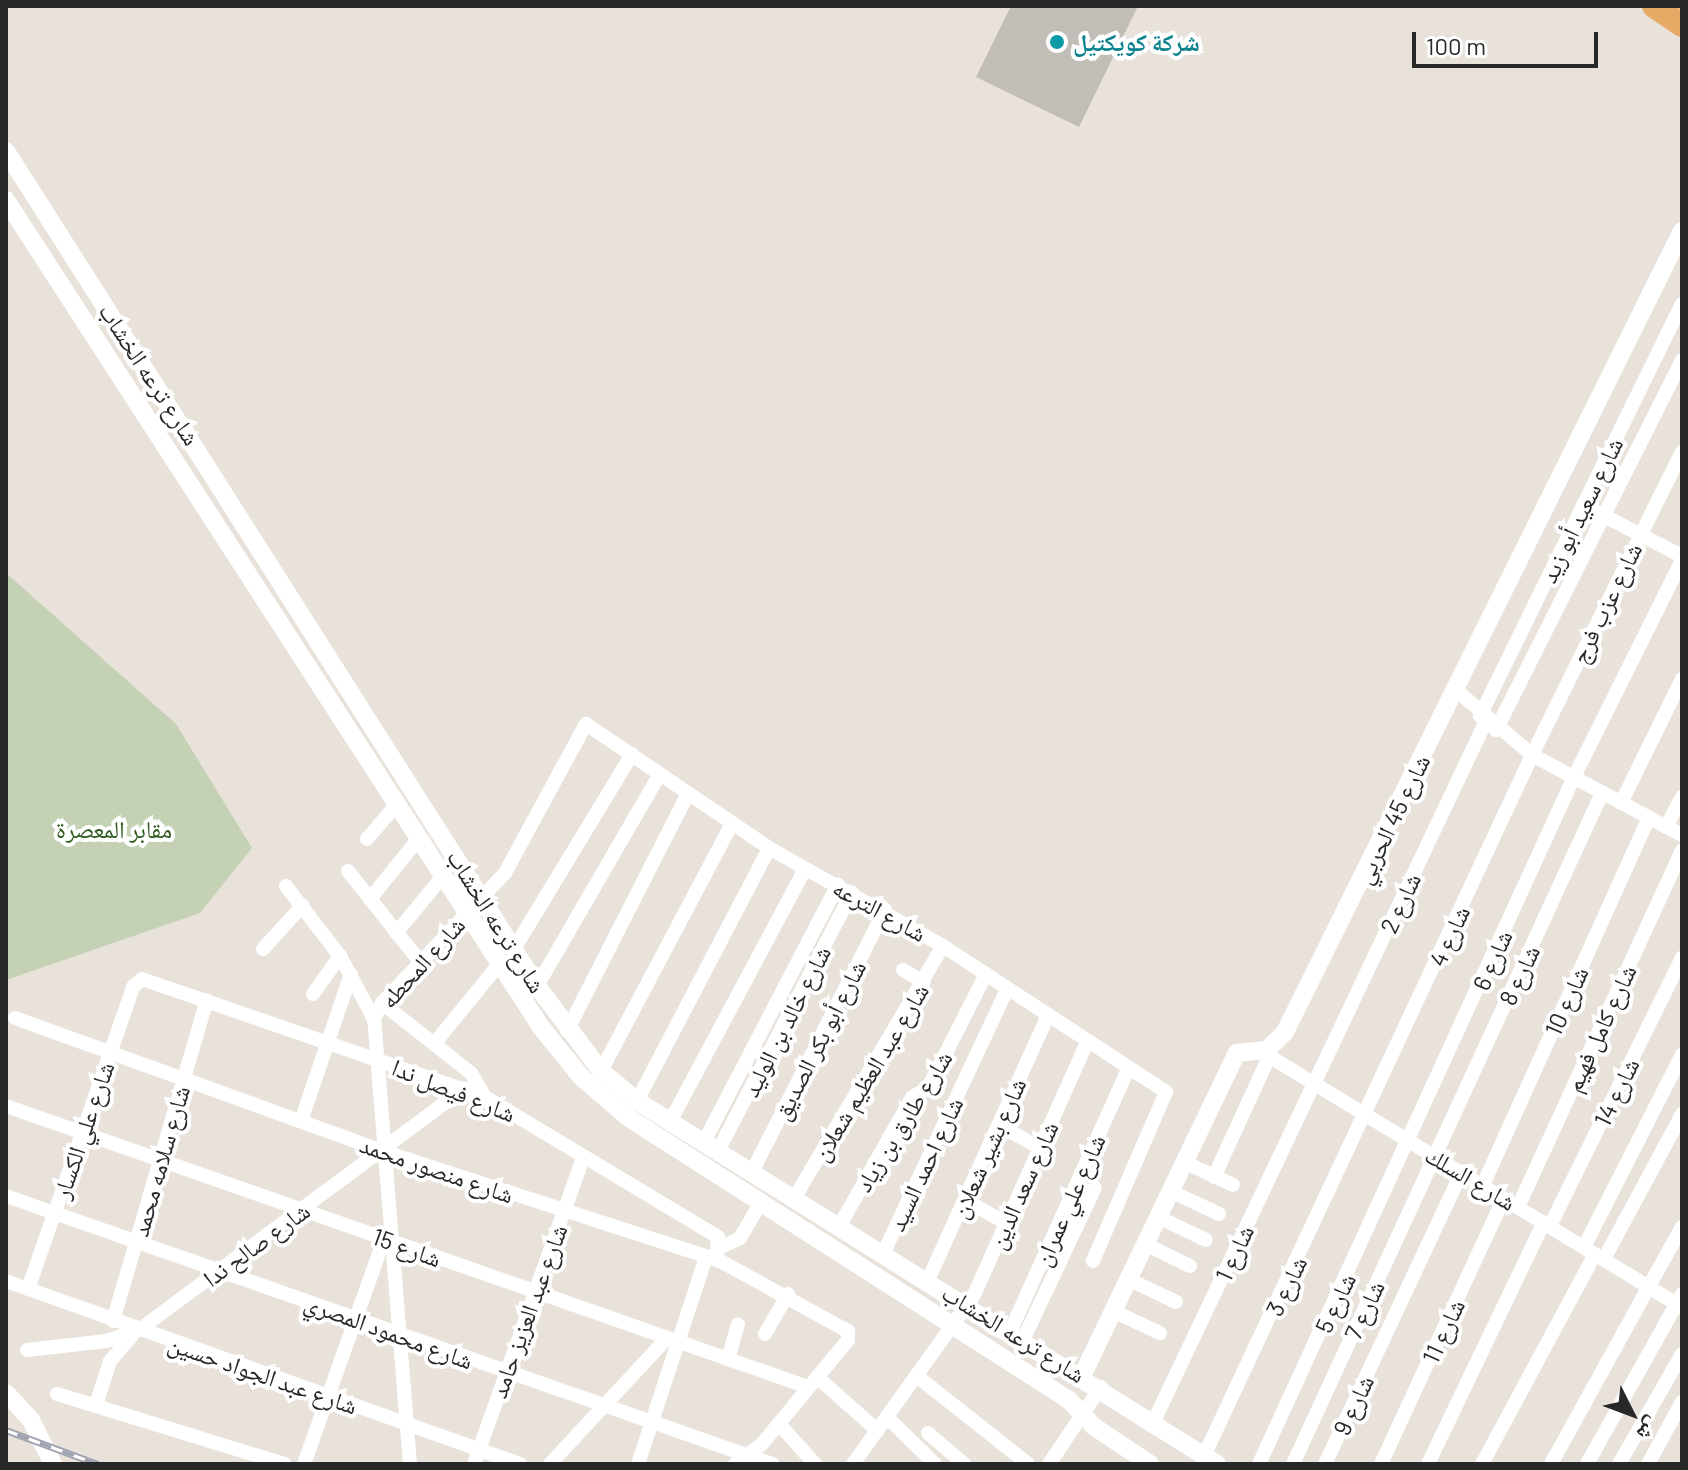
<!DOCTYPE html>
<html>
<head>
<meta charset="utf-8">
<style>
  body { margin:0 }
  #map { position:relative; width:1688px; height:1470px; overflow:hidden; background:#e9e2db; font-family:Barlow,"Noto Naskh Arabic",sans-serif }
  div>[style] { position:absolute }
  [style*='--x'] { left:calc(var(--x)*1px); top:calc(var(--y)*1px); width:calc(var(--w)*1px); rotate:calc(var(--a)*1deg) }
  .cemetery>* { inset:0; background:#c4d1b5 }
  .building>* { inset:0; background:#c2bdb7 }
  .minor>* { height:14px; margin:-7px; padding:0 7px; transform-origin:7px; border-radius:7px; background:#fff }
  .tertiary>* { height:18px; margin:-9px; padding:0 9px; transform-origin:9px; border-radius:9px; background:#fff }
  .trunk>* { height:24px; margin:-12px; padding:0 12px; transform-origin:12px; border-radius:12px; background:#e6aa66 }
  .rail>* { height:7px; margin-top:-3.5px; transform-origin:0; background:repeating-linear-gradient(90deg,#fff 0 12px,#9fa3b1 0 24px); box-sizing:border-box; border-block:2px solid #9fa3b1 }
  .dots>* { width:22px; height:22px; translate:-50% -50%; box-sizing:border-box; border:4px solid #fff; border-radius:50% }
  span { translate:-50% -50%; white-space:nowrap; text-align:center; line-height:1.15; -webkit-text-stroke:8px #fff; paint-order:stroke }
  .culture-label { font-size:24px; color:#0d838f; font-weight:700 }
  .left { translate:0 -50%; text-align:left }
  .street-label { font-size:24px; color:#282828 }
  .park-label { font-size:24px; color:#315c21 }
  .frame { position:absolute; inset:0; border:8px solid #282828; pointer-events:none }
  .north { position:absolute; left:1592px; top:1374px; width:80px; height:80px; -webkit-text-stroke:6px #fff; paint-order:stroke; rotate:132deg; font-size:22px; font-weight:700; line-height:32px; text-align:center; color:#282828 }
  .north::after { content:''; display:block; margin:auto; width:28px; height:36px; background:#282828; clip-path:polygon(50% 0,100% 100%,50% 72%,0 100%) }
  .scale { position:absolute; left:1412px; top:32px; width:186px; height:36px; box-sizing:border-box; border:4px solid #282828; border-top:0; padding-left:10px; font-size:24px; line-height:28px; white-space:nowrap; color:#282828; -webkit-text-stroke:6px #fff; paint-order:stroke }
</style>
</head>
<body>
<div id="map">
  <div class="cemetery">
    <div style="clip-path:polygon(6px 573px,176px 724px,252px 848px,200px 913px,6px 980px)"></div>
  </div>
  <div class="building">
    <div style="clip-path:polygon(1011px 6px,1138px 6px,1079px 127px,976px 77px)"></div>
  </div>
  <div class="minor">
    <div style="--x:1583;--y:505;--w:111;--a:27.3"></div>
    <div style="--x:1456;--y:690;--w:100;--a:40.5"></div>
    <div style="--x:1532;--y:755;--w:170;--a:28.1"></div>
    <div style="--x:1480;--y:716;--w:459;--a:-63.9"></div>
    <div style="--x:1496;--y:730;--w:414;--a:-63.3"></div>
    <div style="--x:1621;--y:803;--w:138;--a:-63.8"></div>
    <div style="--x:1666;--y:827;--w:34;--a:-62"></div>
    <div style="--x:367;--y:839;--w:46;--a:-49.4"></div>
    <div style="--x:348;--y:871;--w:116;--a:51.6"></div>
    <div style="--x:286;--y:886;--w:88;--a:52.4"></div>
    <div style="--x:340;--y:956;--w:72;--a:61.6"></div>
    <div style="--x:370;--y:899;--w:78;--a:-51.2"></div>
    <div style="--x:396;--y:933;--w:75;--a:-50.4"></div>
    <div style="--x:263;--y:949;--w:59;--a:-47.7"></div>
    <div style="--x:514;--y:949;--w:228;--a:-58.8"></div>
    <div style="--x:903;--y:970;--w:24;--a:30"></div>
    <div style="--x:537;--y:986;--w:245;--a:-59.9"></div>
    <div style="--x:313;--y:994;--w:47;--a:-54.6"></div>
    <div style="--x:382;--y:1003;--w:113;--a:38.2"></div>
    <div style="--x:471;--y:1073;--w:28;--a:60"></div>
    <div style="--x:15;--y:1018;--w:390;--a:19.9"></div>
    <div style="--x:382;--y:1151;--w:355;--a:18"></div>
    <div style="--x:720;--y:1261;--w:146;--a:28.7"></div>
    <div style="--x:848;--y:1331;--w:9;--a:90"></div>
    <div style="--x:848;--y:1340;--w:135;--a:129.6"></div>
    <div style="--x:762;--y:1444;--w:34;--a:143"></div>
    <div style="--x:567;--y:1031;--w:266;--a:-63"></div>
    <div style="--x:434;--y:1044;--w:104;--a:-50.8"></div>
    <div style="--x:1259;--y:1050;--w:495;--a:31.3"></div>
    <div style="--x:601;--y:1071;--w:280;--a:-62.1"></div>
    <div style="--x:637;--y:1101;--w:285;--a:-62.4"></div>
    <div style="--x:6;--y:1106;--w:850;--a:19.31"></div>
    <div style="--x:671;--y:1120;--w:285;--a:-61.9"></div>
    <div style="--x:301;--y:1121;--w:155;--a:-71.2"></div>
    <div style="--x:999;--y:1125;--w:47;--a:29.3"></div>
    <div style="--x:705;--y:1140;--w:288;--a:-62.5"></div>
    <div style="--x:719;--y:1149;--w:289;--a:-62.6"></div>
    <div style="--x:1184;--y:1162;--w:54;--a:25.1"></div>
    <div style="--x:753;--y:1170;--w:292;--a:-63.1"></div>
    <div style="--x:1214;--y:1177;--w:132;--a:-65.4"></div>
    <div style="--x:1483;--y:1185;--w:403;--a:-65.7"></div>
    <div style="--x:1170;--y:1191;--w:54;--a:25.1"></div>
    <div style="--x:6;--y:1196;--w:812;--a:19.28"></div>
    <div style="--x:795;--y:1197;--w:291;--a:-59.5"></div>
    <div style="--x:965;--y:1200;--w:47;--a:29.3"></div>
    <div style="--x:1518;--y:1207;--w:393;--a:-65.3"></div>
    <div style="--x:1158;--y:1217;--w:53;--a:25.6"></div>
    <div style="--x:840;--y:1225;--w:147;--a:-60.6"></div>
    <div style="--x:912;--y:1097;--w:18;--a:-29"></div>
    <div style="--x:928;--y:1088;--w:128;--a:-63"></div>
    <div style="--x:1550;--y:1226;--w:299;--a:-63.8"></div>
    <div style="--x:1145;--y:1244;--w:50;--a:26.1"></div>
    <div style="--x:721;--y:1247;--w:21;--a:-25"></div>
    <div style="--x:740;--y:1238;--w:42;--a:-59.7"></div>
    <div style="--x:1584;--y:1247;--w:216;--a:-63"></div>
    <div style="--x:884;--y:1252;--w:290;--a:-64.9"></div>
    <div style="--x:1604;--y:1259;--w:165;--a:-61.7"></div>
    <div style="--x:1128;--y:1279;--w:53;--a:25.6"></div>
    <div style="--x:928;--y:1280;--w:290;--a:-65.6"></div>
    <div style="--x:6;--y:1281;--w:546;--a:19.6"></div>
    <div style="--x:28;--y:1289;--w:320;--a:-70.8"></div>
    <div style="--x:133;--y:987;--w:12;--a:-42"></div>
    <div style="--x:142;--y:979;--w:363;--a:19"></div>
    <div style="--x:485;--y:1097;--w:272;--a:31"></div>
    <div style="--x:718;--y:1237;--w:23;--a:95"></div>
    <div style="--x:1113;--y:1311;--w:52;--a:25.1"></div>
    <div style="--x:113;--y:1321;--w:334;--a:-73.7"></div>
    <div style="--x:1010;--y:1332;--w:288;--a:-65.8"></div>
    <div style="--x:765;--y:1334;--w:46;--a:-60.1"></div>
    <div style="--x:1023;--y:1340;--w:168;--a:-64.7"></div>
    <div style="--x:27;--y:1350;--w:80;--a:-6.5"></div>
    <div style="--x:106;--y:1341;--w:35;--a:-18"></div>
    <div style="--x:139;--y:1330;--w:405;--a:-36.6"></div>
    <div style="--x:728;--y:1359;--w:36;--a:-74"></div>
    <div style="--x:817;--y:1377;--w:81;--a:41.5"></div>
    <div style="--x:918;--y:1377;--w:140;--a:38.3"></div>
    <div style="--x:57;--y:1394;--w:238;--a:17.1"></div>
    <div style="--x:96;--y:1405;--w:46;--a:-72.3"></div>
    <div style="--x:110;--y:1361;--w:33;--a:-49"></div>
    <div style="--x:888;--y:1418;--w:66;--a:44.4"></div>
    <div style="--x:1153;--y:1423;--w:777;--a:-64.62"></div>
    <div style="--x:779;--y:1424;--w:54;--a:48"></div>
    <div style="--x:928;--y:1433;--w:48;--a:40.7"></div>
    <div style="--x:1204;--y:1456;--w:774;--a:-64.92"></div>
    <div style="--x:1532;--y:755;--w:338;--a:-63.7"></div>
    <div style="--x:304;--y:1464;--w:239;--a:-70.4"></div>
    <div style="--x:410;--y:1464;--w:446;--a:-94.6"></div>
    <div style="--x:374;--y:1019;--w:18;--a:-63"></div>
    <div style="--x:382;--y:1003;--w:179;--a:-46.6"></div>
    <div style="--x:505;--y:873;--w:170;--a:-61.5"></div>
    <div style="--x:586;--y:724;--w:221;--a:34.1"></div>
    <div style="--x:769;--y:848;--w:200;--a:29.4"></div>
    <div style="--x:943;--y:946;--w:267;--a:33.2"></div>
    <div style="--x:1166;--y:1092;--w:184;--a:113.4"></div>
    <div style="--x:474;--y:1464;--w:325;--a:-70.4"></div>
    <div style="--x:550;--y:1464;--w:172;--a:-47.1"></div>
    <div style="--x:638;--y:1464;--w:215;--a:-71.8"></div>
    <div style="--x:853;--y:1464;--w:208;--a:-54.4"></div>
    <div style="--x:974;--y:1295;--w:277;--a:-65.9"></div>
    <div style="--x:1049;--y:1464;--w:93;--a:-56"></div>
    <div style="--x:1259;--y:1464;--w:754;--a:-65.37"></div>
    <div style="--x:1573;--y:779;--w:245;--a:-63.5"></div>
    <div style="--x:1293;--y:1464;--w:739;--a:-65.27"></div>
    <div style="--x:1325;--y:1464;--w:323;--a:-64.9"></div>
    <div style="--x:1381;--y:1464;--w:293;--a:-65.2"></div>
    <div style="--x:1428;--y:1464;--w:268;--a:-64.4"></div>
    <div style="--x:1482;--y:1464;--w:238;--a:-61.7"></div>
    <div style="--x:1551;--y:1464;--w:271;--a:-61.1"></div>
    <div style="--x:1587;--y:1464;--w:195;--a:-60.8"></div>
    <div style="--x:1619;--y:1464;--w:127;--a:-60.2"></div>
    <div style="--x:1648;--y:1464;--w:71;--a:-61.3"></div>
  </div>
  <div class="tertiary">
    <div style="--x:6;--y:151;--w:990;--a:57.55"></div>
    <div style="--x:537;--y:986;--w:106;--a:53"></div>
    <div style="--x:601;--y:1071;--w:47;--a:39.8"></div>
    <div style="--x:637;--y:1101;--w:684;--a:32.04"></div>
    <div style="--x:6;--y:200;--w:985;--a:57.1"></div>
    <div style="--x:541;--y:1027;--w:64;--a:51.3"></div>
    <div style="--x:581;--y:1077;--w:63;--a:40.5"></div>
    <div style="--x:629;--y:1118;--w:523;--a:32.66"></div>
    <div style="--x:1069;--y:1400;--w:35;--a:47"></div>
    <div style="--x:1093;--y:1426;--w:69;--a:33.7"></div>
    <div style="--x:1082;--y:1376;--w:358;--a:-64.4"></div>
    <div style="--x:1237;--y:1053;--w:30;--a:-6"></div>
    <div style="--x:1267;--y:1050;--w:25;--a:-45"></div>
    <div style="--x:1285;--y:1032;--w:894;--a:-63.64"></div>
    <div style="--x:6;--y:1393;--w:37;--a:47"></div>
    <div style="--x:31;--y:1420;--w:49;--a:63.4"></div>
  </div>
  <div class="trunk">
    <div style="--x:1654;--y:6;--w:34;--a:34"></div>
  </div>
  <div class="rail">
    <div style="--x:6;--y:1430;--w:98;--a:20.3"></div>
  </div>
  <div class="dots">
    <div style="left:1057px;top:42px;background:#0f9aa8"></div>
  </div>
  <div class="culture-label">
    <span class="left" style="left:1073px;top:42px">شركة كويكتيل</span>
  </div>
  <div class="street-label">
    <span style="left:150px;top:374px;rotate:57deg">شارع ترعه الخشاب</span>
    <span style="left:1581px;top:510px;rotate:-64deg">شارع سعيد أبو زيد</span>
    <span style="left:1606px;top:603px;rotate:-64deg">شارع عزب فرج</span>
    <span style="left:1392px;top:819px;rotate:-64deg">شارع 45 الحربي</span>
    <span style="left:1400px;top:903px;rotate:-65deg">شارع 2</span>
    <span style="left:880px;top:910px;rotate:29deg">شارع الترعه</span>
    <span style="left:497px;top:921px;rotate:58deg">شارع ترعه الخشاب</span>
    <span style="left:1449px;top:936px;rotate:-65deg">شارع 4</span>
    <span style="left:1492px;top:960px;rotate:-66deg">شارع 6</span>
    <span style="left:422px;top:962px;rotate:-48deg">شارع المحطه</span>
    <span style="left:1519px;top:975px;rotate:-65deg">شارع 8</span>
    <span style="left:1566px;top:1001px;rotate:-66deg">شارع 10</span>
    <span style="left:786px;top:1021px;rotate:-63deg">شارع خالد بن الوليد</span>
    <span style="left:1600px;top:1028px;rotate:-65deg">شارع كامل فهيم</span>
    <span style="left:819px;top:1040px;rotate:-63deg">شارع أبو بكر الصديق</span>
    <span style="left:870px;top:1072px;rotate:-59deg">شارع عبد العظيم شعلان</span>
    <span style="left:454px;top:1090px;rotate:22deg">شارع فيصل ندا</span>
    <span style="left:1616px;top:1092px;rotate:-64deg">شارع 14</span>
    <span style="left:903px;top:1121px;rotate:-58deg">شارع طارق بن زياد</span>
    <span style="left:83px;top:1130px;rotate:-71deg">شارع علي الكسار</span>
    <span style="left:988px;top:1148px;rotate:-66deg">شارع بشير شعلان</span>
    <span style="left:160px;top:1161px;rotate:-74deg">شارع سلامه محمد</span>
    <span style="left:925px;top:1164px;rotate:-65deg">شارع احمد السيد</span>
    <span style="left:437px;top:1169px;rotate:19deg">شارع منصور محمد</span>
    <span style="left:1471px;top:1178px;rotate:31deg">شارع السلك</span>
    <span style="left:1023px;top:1185px;rotate:-66deg">شارع سعد الدين</span>
    <span style="left:1069px;top:1200px;rotate:-66deg">شارع علي عمران</span>
    <span style="left:256px;top:1244px;rotate:-36deg">شارع صالح ندا</span>
    <span style="left:407px;top:1247px;rotate:20deg">شارع 15</span>
    <span style="left:1234px;top:1253px;rotate:-65deg">شارع 1</span>
    <span style="left:1286px;top:1286px;rotate:-64deg">شارع 3</span>
    <span style="left:1335px;top:1303px;rotate:-65deg">شارع 5</span>
    <span style="left:1364px;top:1310px;rotate:-65deg">شارع 7</span>
    <span style="left:528px;top:1311px;rotate:-70deg">شارع عبد العزيز حامد</span>
    <span style="left:389px;top:1331px;rotate:20deg">شارع محمود المصري</span>
    <span style="left:1443px;top:1331px;rotate:-65deg">شارع 11</span>
    <span style="left:1014px;top:1333px;rotate:32deg">شارع ترعه الخشاب</span>
    <span style="left:263px;top:1374px;rotate:19deg">شارع عبد الجواد حسين</span>
    <span style="left:1353px;top:1405px;rotate:-65deg">شارع 9</span>
  </div>
  <div class="park-label">
    <span style="left:114px;top:829px">مقابر المعصرة</span>
  </div>
  <div class="frame"></div>
  <div class="north">ش</div>
  <div class="scale">100 m</div>
</div>
</body>
</html>
